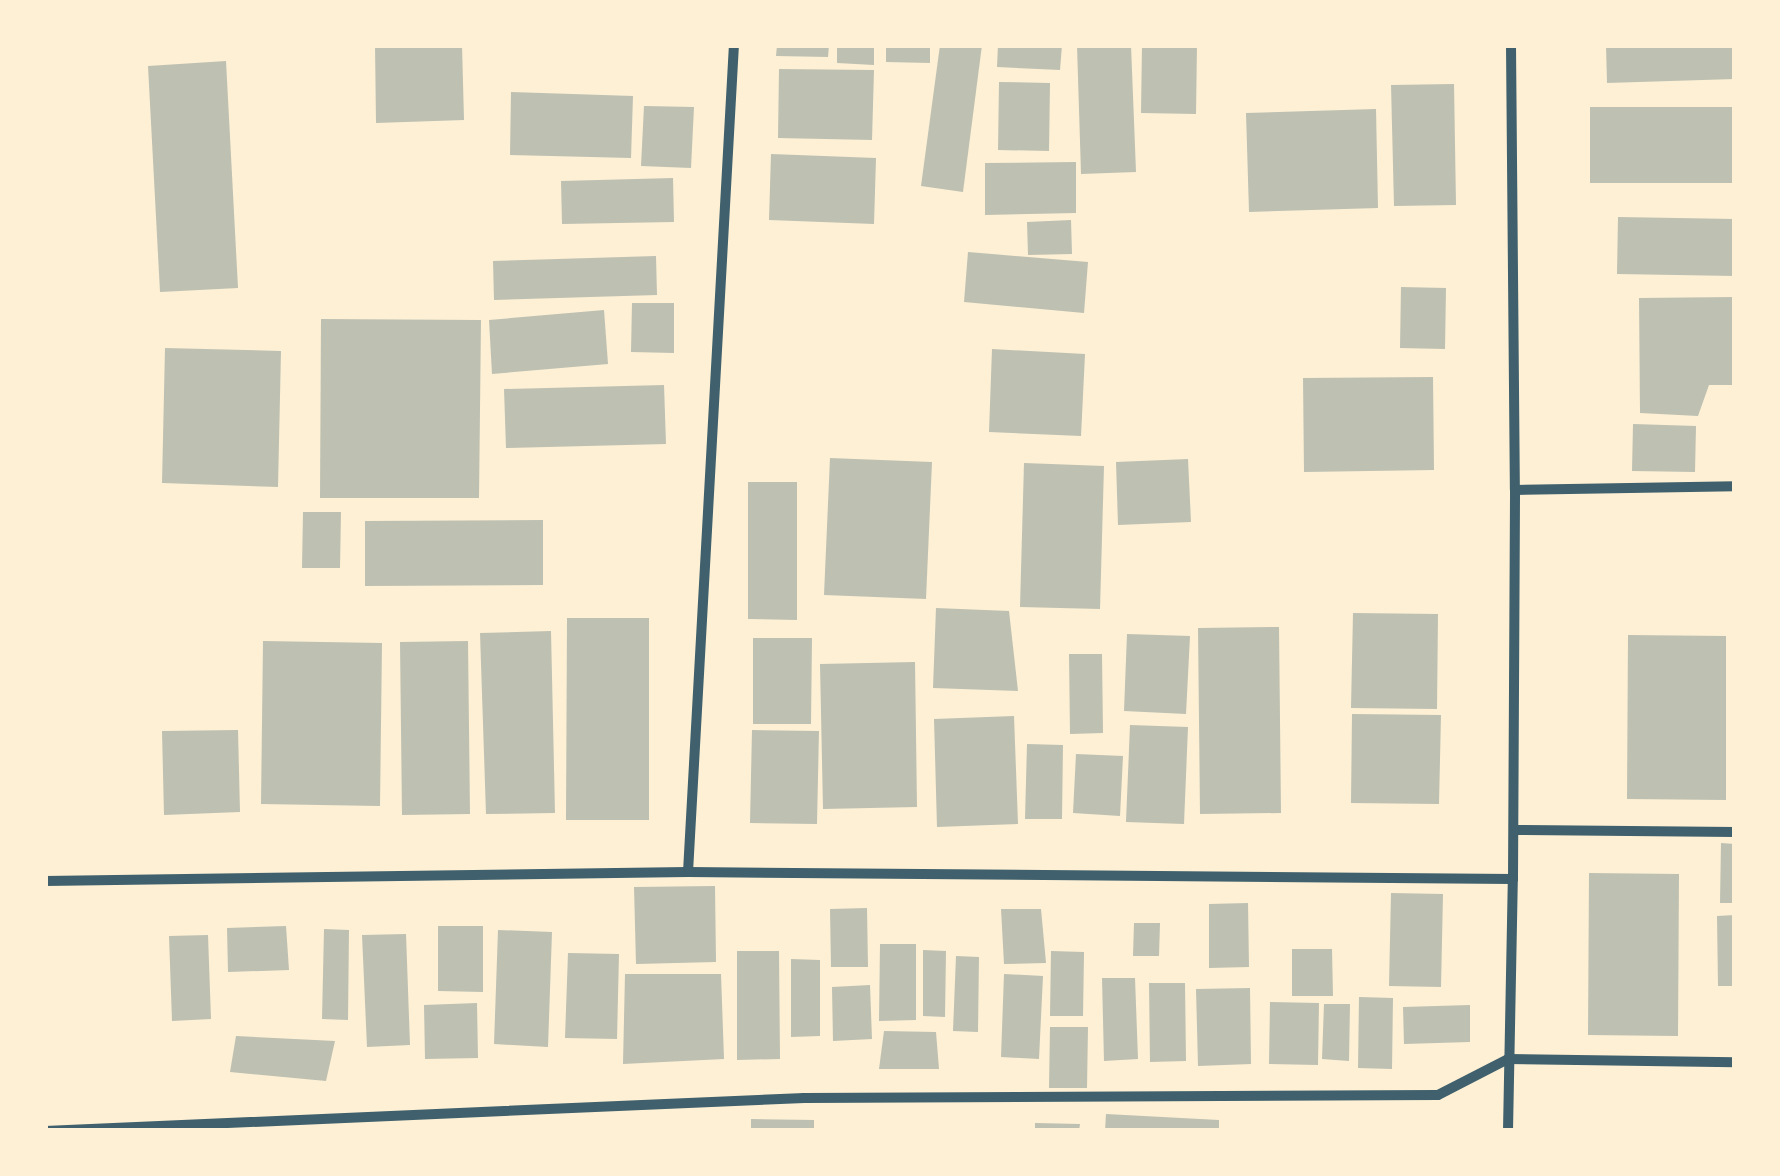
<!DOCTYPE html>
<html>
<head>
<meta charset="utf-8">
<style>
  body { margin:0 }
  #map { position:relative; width:1780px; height:1176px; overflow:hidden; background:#fdf0d5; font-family:Barlow,sans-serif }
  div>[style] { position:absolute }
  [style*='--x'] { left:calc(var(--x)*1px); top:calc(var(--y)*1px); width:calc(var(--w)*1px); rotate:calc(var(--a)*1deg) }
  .building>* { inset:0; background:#bec0b2 }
  .minor>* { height:10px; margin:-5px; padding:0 5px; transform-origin:5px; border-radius:5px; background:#3f606c }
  span { translate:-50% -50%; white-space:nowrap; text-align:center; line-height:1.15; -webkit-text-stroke:10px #fdf0d5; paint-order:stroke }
  .frame { position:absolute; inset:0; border:48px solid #fdf0d5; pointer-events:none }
</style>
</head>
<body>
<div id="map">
  <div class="building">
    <div style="clip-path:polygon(375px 45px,462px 45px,464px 120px,376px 123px)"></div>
    <div style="clip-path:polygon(777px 45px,829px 45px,828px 57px,776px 56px)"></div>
    <div style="clip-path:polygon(837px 45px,874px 45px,874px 65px,837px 63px)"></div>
    <div style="clip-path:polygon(886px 45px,930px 45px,930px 63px,886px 62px)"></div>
    <div style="clip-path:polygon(940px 45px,982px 45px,963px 192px,921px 186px)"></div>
    <div style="clip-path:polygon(998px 45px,1062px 45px,1060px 70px,997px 67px)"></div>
    <div style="clip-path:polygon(1077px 45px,1131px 45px,1136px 172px,1081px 174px)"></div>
    <div style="clip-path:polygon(1142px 45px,1197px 45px,1196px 114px,1141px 113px)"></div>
    <div style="clip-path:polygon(1606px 45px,1735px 45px,1735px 79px,1607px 83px)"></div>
    <div style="clip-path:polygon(226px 61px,238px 288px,160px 292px,148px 66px)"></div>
    <div style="clip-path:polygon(779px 69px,874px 70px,872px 140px,778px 138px)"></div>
    <div style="clip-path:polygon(999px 82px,1050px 83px,1049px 151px,998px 150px)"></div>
    <div style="clip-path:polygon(1454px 84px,1456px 205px,1394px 206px,1391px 85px)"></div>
    <div style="clip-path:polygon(511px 92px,633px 96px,631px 158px,510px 155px)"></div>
    <div style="clip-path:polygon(644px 106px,694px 107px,691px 168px,641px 166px)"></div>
    <div style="clip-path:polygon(1590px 107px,1732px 107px,1732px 183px,1590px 183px)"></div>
    <div style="clip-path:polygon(1376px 109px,1378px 208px,1249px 212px,1246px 113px)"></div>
    <div style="clip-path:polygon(771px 154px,876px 158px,874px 224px,769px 220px)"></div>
    <div style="clip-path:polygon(1076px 162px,1076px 213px,985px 215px,985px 163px)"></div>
    <div style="clip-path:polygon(673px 178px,674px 222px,562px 224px,561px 181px)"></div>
    <div style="clip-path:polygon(1618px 217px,1735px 219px,1735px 276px,1617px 274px)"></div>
    <div style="clip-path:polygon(1071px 220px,1072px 254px,1028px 255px,1027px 222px)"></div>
    <div style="clip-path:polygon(968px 252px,1088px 262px,1084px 313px,964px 302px)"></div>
    <div style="clip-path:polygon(656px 256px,657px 295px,494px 300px,493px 261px)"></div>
    <div style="clip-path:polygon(1401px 287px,1446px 288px,1445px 349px,1400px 348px)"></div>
    <div style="clip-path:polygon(1735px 297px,1735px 385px,1709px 385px,1698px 416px,1640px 413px,1639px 298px)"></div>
    <div style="clip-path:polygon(632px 303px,674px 303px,674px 353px,631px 352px)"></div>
    <div style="clip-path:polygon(604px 310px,608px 364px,492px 374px,489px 320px)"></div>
    <div style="clip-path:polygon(321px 319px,481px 320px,479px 498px,320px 498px)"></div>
    <div style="clip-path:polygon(165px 348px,281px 351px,278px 487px,162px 483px)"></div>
    <div style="clip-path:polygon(992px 349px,1085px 354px,1081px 436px,989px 432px)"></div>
    <div style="clip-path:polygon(1433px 377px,1434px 470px,1304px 472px,1303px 378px)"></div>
    <div style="clip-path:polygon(664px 385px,666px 444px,506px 448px,504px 389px)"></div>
    <div style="clip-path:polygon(1633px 424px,1696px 426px,1695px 472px,1632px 471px)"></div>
    <div style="clip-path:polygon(830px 458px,932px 462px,926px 599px,824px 595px)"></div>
    <div style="clip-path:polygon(1188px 459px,1191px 522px,1118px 525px,1116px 462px)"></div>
    <div style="clip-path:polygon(1024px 463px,1104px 466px,1100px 609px,1020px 607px)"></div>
    <div style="clip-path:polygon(748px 482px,797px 482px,797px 620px,748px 619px)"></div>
    <div style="clip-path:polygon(303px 512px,341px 512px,340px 568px,302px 568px)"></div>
    <div style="clip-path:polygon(543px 520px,543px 585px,365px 586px,365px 521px)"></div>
    <div style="clip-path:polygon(936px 608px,1009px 611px,1018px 691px,933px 688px)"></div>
    <div style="clip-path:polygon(1353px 613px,1438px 614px,1437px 709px,1351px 708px)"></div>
    <div style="clip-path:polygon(567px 618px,649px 618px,649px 820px,566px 820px)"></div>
    <div style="clip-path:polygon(1279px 627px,1281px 813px,1200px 814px,1198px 628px)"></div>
    <div style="clip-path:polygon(551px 631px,555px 813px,486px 814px,480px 633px)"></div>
    <div style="clip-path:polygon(1127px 634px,1190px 636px,1186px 714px,1124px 711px)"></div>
    <div style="clip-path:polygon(1628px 635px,1726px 636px,1726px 800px,1627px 799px)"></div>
    <div style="clip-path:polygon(753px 638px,812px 638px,811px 724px,753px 724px)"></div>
    <div style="clip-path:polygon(263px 641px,382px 643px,380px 806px,261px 804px)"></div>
    <div style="clip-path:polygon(468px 641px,470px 814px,402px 815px,400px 642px)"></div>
    <div style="clip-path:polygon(1069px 654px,1102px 654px,1103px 733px,1070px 734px)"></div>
    <div style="clip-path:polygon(915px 662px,917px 807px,823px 809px,820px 664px)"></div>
    <div style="clip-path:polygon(1352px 714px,1441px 715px,1439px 804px,1351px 803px)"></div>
    <div style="clip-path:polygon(1014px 716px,1018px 824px,937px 827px,934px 719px)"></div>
    <div style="clip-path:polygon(1130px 725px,1188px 727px,1184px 824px,1126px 822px)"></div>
    <div style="clip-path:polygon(238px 730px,240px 812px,164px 815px,162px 731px)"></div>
    <div style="clip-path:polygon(752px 730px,819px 731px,817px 824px,750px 823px)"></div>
    <div style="clip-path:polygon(1027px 744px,1063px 745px,1062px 819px,1025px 819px)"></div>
    <div style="clip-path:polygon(1076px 754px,1123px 756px,1120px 816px,1073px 813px)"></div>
    <div style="clip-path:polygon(1721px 843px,1735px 844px,1735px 903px,1720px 903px)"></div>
    <div style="clip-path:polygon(1589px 873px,1679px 874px,1678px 1036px,1588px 1035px)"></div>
    <div style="clip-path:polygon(715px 886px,716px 962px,636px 964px,634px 887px)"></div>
    <div style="clip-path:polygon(1391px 893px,1443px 894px,1441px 987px,1389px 986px)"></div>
    <div style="clip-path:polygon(1248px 903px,1249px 967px,1209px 968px,1209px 904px)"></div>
    <div style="clip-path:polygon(867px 908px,868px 967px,831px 967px,830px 909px)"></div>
    <div style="clip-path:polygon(1001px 909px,1041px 909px,1046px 963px,1004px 964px)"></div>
    <div style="clip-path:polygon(1735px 915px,1735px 986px,1718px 986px,1717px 916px)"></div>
    <div style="clip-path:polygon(1134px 923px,1160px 923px,1159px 956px,1133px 956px)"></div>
    <div style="clip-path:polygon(286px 926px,289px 970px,228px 972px,227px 928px)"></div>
    <div style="clip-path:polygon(438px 926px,483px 926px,483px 992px,438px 991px)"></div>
    <div style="clip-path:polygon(324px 929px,349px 930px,348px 1020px,322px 1019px)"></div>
    <div style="clip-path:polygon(498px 930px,552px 932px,548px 1047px,494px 1044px)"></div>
    <div style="clip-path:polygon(406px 934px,410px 1045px,367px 1047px,362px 935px)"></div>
    <div style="clip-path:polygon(208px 935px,211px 1019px,172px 1021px,169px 936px)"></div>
    <div style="clip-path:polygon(880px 944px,916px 944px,916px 1020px,879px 1021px)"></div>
    <div style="clip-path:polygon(1292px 949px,1332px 949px,1333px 996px,1292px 996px)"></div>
    <div style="clip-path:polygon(923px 950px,946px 951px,945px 1017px,923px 1016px)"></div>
    <div style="clip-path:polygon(737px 951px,779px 951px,780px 1059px,737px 1060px)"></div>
    <div style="clip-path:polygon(1051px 951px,1084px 952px,1083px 1016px,1050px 1016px)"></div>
    <div style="clip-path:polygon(568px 953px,619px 954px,617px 1039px,565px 1038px)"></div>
    <div style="clip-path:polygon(956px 956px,979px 957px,978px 1032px,953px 1031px)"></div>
    <div style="clip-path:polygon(791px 959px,820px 960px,820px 1036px,791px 1037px)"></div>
    <div style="clip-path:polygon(625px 974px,721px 974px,724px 1059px,623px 1064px)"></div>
    <div style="clip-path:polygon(1004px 974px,1043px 976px,1039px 1059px,1001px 1057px)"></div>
    <div style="clip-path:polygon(1102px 978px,1135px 978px,1138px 1059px,1104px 1061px)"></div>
    <div style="clip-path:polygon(1149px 983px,1185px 983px,1186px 1061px,1150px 1062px)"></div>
    <div style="clip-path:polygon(870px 985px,872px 1039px,833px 1041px,832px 987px)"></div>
    <div style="clip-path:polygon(1250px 988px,1251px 1064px,1198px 1066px,1196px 989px)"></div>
    <div style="clip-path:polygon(1359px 997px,1393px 998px,1392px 1069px,1358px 1068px)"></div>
    <div style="clip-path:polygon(1270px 1002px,1319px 1003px,1318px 1065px,1269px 1064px)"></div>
    <div style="clip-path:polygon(477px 1003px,478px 1058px,425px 1059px,424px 1005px)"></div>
    <div style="clip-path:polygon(1324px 1004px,1350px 1004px,1349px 1061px,1322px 1059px)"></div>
    <div style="clip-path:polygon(1470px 1005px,1470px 1042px,1404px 1044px,1403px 1007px)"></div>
    <div style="clip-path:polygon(1050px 1027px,1088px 1027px,1087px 1088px,1049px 1088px)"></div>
    <div style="clip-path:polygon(884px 1031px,936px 1032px,939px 1069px,879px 1069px)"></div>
    <div style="clip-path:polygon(236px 1036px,335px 1041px,326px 1081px,230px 1072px)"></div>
    <div style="clip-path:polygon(1106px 1114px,1219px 1120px,1219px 1131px,1105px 1131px)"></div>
    <div style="clip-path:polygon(751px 1119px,814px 1120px,814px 1131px,751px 1131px)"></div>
    <div style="clip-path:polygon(1035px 1123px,1080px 1124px,1079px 1131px,1035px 1131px)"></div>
  </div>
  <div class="minor">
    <div style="--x:1511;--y:45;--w:445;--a:89.5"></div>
    <div style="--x:1516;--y:830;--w:219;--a:0.5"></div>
    <div style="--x:688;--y:872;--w:828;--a:-86.82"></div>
    <div style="--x:45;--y:881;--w:643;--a:-0.8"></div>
    <div style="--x:688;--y:872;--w:825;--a:0.49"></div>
    <div style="--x:1513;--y:879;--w:389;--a:-89.7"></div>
    <div style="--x:1515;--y:490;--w:220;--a:-1"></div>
    <div style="--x:45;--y:1131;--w:760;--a:-2.49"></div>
    <div style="--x:804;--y:1098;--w:634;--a:-0.27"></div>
    <div style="--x:1438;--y:1095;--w:79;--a:-27.2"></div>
    <div style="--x:1508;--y:1059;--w:227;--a:0.8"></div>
    <div style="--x:1508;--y:1131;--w:252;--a:-88.9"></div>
  </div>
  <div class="frame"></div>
</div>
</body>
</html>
